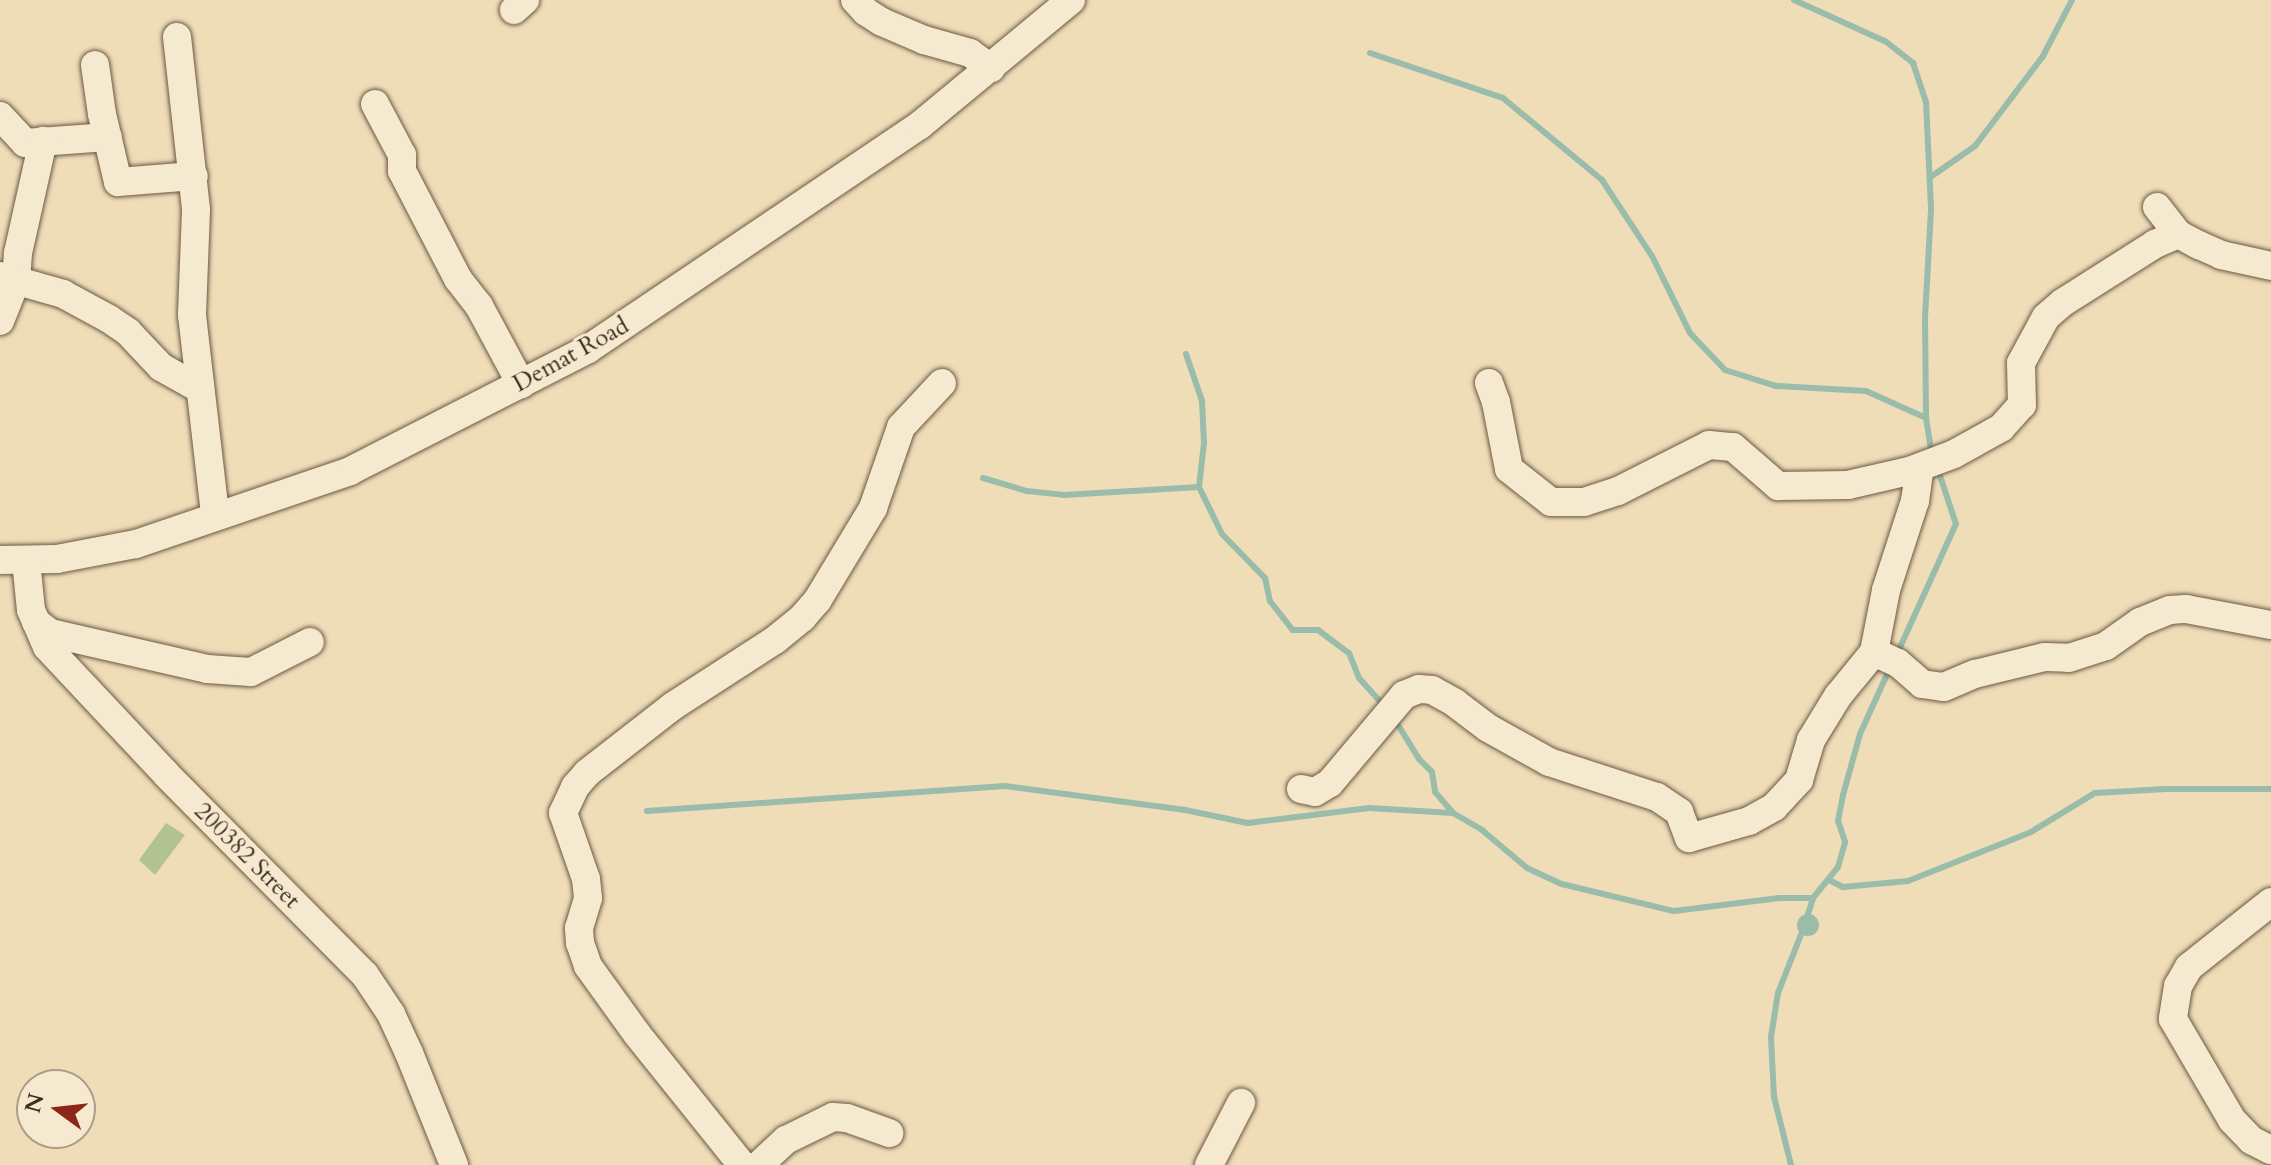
<!DOCTYPE html>
<html>
<head>
<meta charset="utf-8">
<style>
  body { margin:0 }
  #map { position:relative; width:2271px; height:1165px; overflow:hidden; background:#efddb7; font-family:Cardo,serif }
  div>[style] { position:absolute }
  [style*='--x'] { left:calc(var(--x)*1px); top:calc(var(--y)*1px); width:calc(var(--w)*1px); rotate:calc(var(--a)*1deg) }
  .green>* { inset:0; background:#b3c293 }
  .water>* { inset:0; background:#9abcaa }
  .round { border-radius:50% }
  .stream>* { height:6px; margin:-3px; padding:0 3px; transform-origin:3px; border-radius:3px; background:#9abcaa }
  .roads { filter:drop-shadow(0 0 2px #6c5846) drop-shadow(0 0 2px #6c5846) }
  .minor>* { height:28px; margin:-14px; padding:0 14px; transform-origin:14px; border-radius:14px; background:#f5e9d0 }
  span { translate:-50% -50%; white-space:nowrap; text-align:center; line-height:1.15; -webkit-text-stroke:6px #f5e9d0; paint-order:stroke }
  .street-label { font-size:24px; color:#402c20 }
  .north { position:absolute; left:16px; top:1069px; width:80px; height:80px; box-sizing:border-box; background:#f5e9d0; border:2px solid #ad9d8a; border-radius:50%; rotate:285deg; font-size:22px; font-weight:700; line-height:32px; text-align:center; color:#402c20 }
  .north::after { content:''; display:block; margin:auto; width:28px; height:36px; background:#8f2418; clip-path:polygon(50% 0,100% 100%,50% 72%,0 100%) }
</style>
</head>
<body>
<div id="map">
  <div class="green">
    <div style="clip-path:polygon(166px 823px,185px 835px,155px 875px,139px 860px)"></div>
  </div>
  <div class="water">
    <div class="round" style="left:1797px;top:914px;width:22px;height:22px"></div>
  </div>
  <div class="stream">
    <div style="--x:1794;--y:0;--w:100;--a:24.3"></div>
    <div style="--x:1885;--y:41;--w:36;--a:38"></div>
    <div style="--x:1913;--y:63;--w:41;--a:71.6"></div>
    <div style="--x:1926;--y:102;--w:108;--a:87.3"></div>
    <div style="--x:1931;--y:210;--w:108;--a:93.2"></div>
    <div style="--x:1925;--y:318;--w:100;--a:89.4"></div>
    <div style="--x:1370;--y:53;--w:140;--a:18.7"></div>
    <div style="--x:1503;--y:98;--w:129;--a:39.6"></div>
    <div style="--x:1602;--y:180;--w:91;--a:56.7"></div>
    <div style="--x:1652;--y:256;--w:86;--a:63.7"></div>
    <div style="--x:1690;--y:333;--w:51;--a:46.6"></div>
    <div style="--x:1725;--y:370;--w:53;--a:17.4"></div>
    <div style="--x:1776;--y:386;--w:90;--a:3.2"></div>
    <div style="--x:1866;--y:391;--w:66;--a:24.2"></div>
    <div style="--x:1926;--y:418;--w:32;--a:81"></div>
    <div style="--x:1932;--y:176;--w:52;--a:-34.9"></div>
    <div style="--x:1975;--y:146;--w:113;--a:-52.9"></div>
    <div style="--x:2043;--y:56;--w:63;--a:-62.6"></div>
    <div style="--x:1186;--y:354;--w:50;--a:71.2"></div>
    <div style="--x:1202;--y:401;--w:42;--a:87.3"></div>
    <div style="--x:1204;--y:443;--w:44;--a:96.5"></div>
    <div style="--x:1199;--y:487;--w:52;--a:63.9"></div>
    <div style="--x:1222;--y:534;--w:62;--a:45.7"></div>
    <div style="--x:1265;--y:578;--w:24;--a:78"></div>
    <div style="--x:1270;--y:601;--w:37;--a:52"></div>
    <div style="--x:1293;--y:630;--w:25;--a:0"></div>
    <div style="--x:1318;--y:630;--w:39;--a:37"></div>
    <div style="--x:1349;--y:653;--w:27;--a:68"></div>
    <div style="--x:1359;--y:678;--w:36;--a:48"></div>
    <div style="--x:983;--y:478;--w:46;--a:16.5"></div>
    <div style="--x:1027;--y:491;--w:37;--a:6"></div>
    <div style="--x:1064;--y:495;--w:135;--a:-3.4"></div>
    <div style="--x:1897;--y:654;--w:143;--a:-65.6"></div>
    <div style="--x:1956;--y:524;--w:60;--a:-108.4"></div>
    <div style="--x:1395;--y:720;--w:46;--a:58.4"></div>
    <div style="--x:1419;--y:759;--w:18;--a:45"></div>
    <div style="--x:1432;--y:772;--w:20;--a:81"></div>
    <div style="--x:1435;--y:792;--w:28;--a:49"></div>
    <div style="--x:1453;--y:813;--w:34;--a:30"></div>
    <div style="--x:1482;--y:830;--w:59;--a:40.2"></div>
    <div style="--x:1527;--y:868;--w:38;--a:25"></div>
    <div style="--x:1562;--y:884;--w:115;--a:13.6"></div>
    <div style="--x:1674;--y:911;--w:106;--a:-7.1"></div>
    <div style="--x:1779;--y:898;--w:34;--a:0"></div>
    <div style="--x:647;--y:811;--w:359;--a:-4"></div>
    <div style="--x:1005;--y:786;--w:182;--a:7.6"></div>
    <div style="--x:1185;--y:810;--w:64;--a:11.7"></div>
    <div style="--x:1248;--y:823;--w:122;--a:-7.1"></div>
    <div style="--x:1369;--y:808;--w:84;--a:3.4"></div>
    <div style="--x:1829;--y:880;--w:16;--a:27"></div>
    <div style="--x:1843;--y:887;--w:65;--a:-5.3"></div>
    <div style="--x:1908;--y:881;--w:132;--a:-21.7"></div>
    <div style="--x:2031;--y:832;--w:75;--a:-31.4"></div>
    <div style="--x:2095;--y:793;--w:71;--a:-3.2"></div>
    <div style="--x:2166;--y:789;--w:105;--a:0"></div>
    <div style="--x:1807;--y:917;--w:20;--a:-72"></div>
    <div style="--x:1813;--y:898;--w:40;--a:-51"></div>
    <div style="--x:1838;--y:867;--w:26;--a:-74"></div>
    <div style="--x:1845;--y:842;--w:22;--a:-108"></div>
    <div style="--x:1838;--y:821;--w:26;--a:-79"></div>
    <div style="--x:1843;--y:795;--w:63;--a:-74.4"></div>
    <div style="--x:1860;--y:734;--w:70;--a:-65.6"></div>
    <div style="--x:1791;--y:1165;--w:70;--a:-104"></div>
    <div style="--x:1774;--y:1097;--w:60;--a:-92.9"></div>
    <div style="--x:1771;--y:1037;--w:45;--a:-81"></div>
    <div style="--x:1778;--y:993;--w:66;--a:-68.5"></div>
  </div>
  <div class="roads">
    <div class="minor">
      <div style="--x:855;--y:0;--w:16;--a:47"></div>
      <div style="--x:866;--y:12;--w:19;--a:32"></div>
      <div style="--x:882;--y:22;--w:46;--a:23.2"></div>
      <div style="--x:924;--y:40;--w:48;--a:15.8"></div>
      <div style="--x:970;--y:53;--w:26;--a:36"></div>
      <div style="--x:514;--y:10;--w:15;--a:-42"></div>
      <div style="--x:177;--y:37;--w:174;--a:83.7"></div>
      <div style="--x:196;--y:210;--w:105;--a:92.2"></div>
      <div style="--x:192;--y:315;--w:201;--a:83.4"></div>
      <div style="--x:95;--y:65;--w:49;--a:81.9"></div>
      <div style="--x:102;--y:114;--w:70;--a:76.8"></div>
      <div style="--x:118;--y:182;--w:76;--a:-4.5"></div>
      <div style="--x:375;--y:104;--w:58;--a:62.1"></div>
      <div style="--x:402;--y:155;--w:16;--a:90"></div>
      <div style="--x:402;--y:171;--w:122;--a:62.6"></div>
      <div style="--x:458;--y:279;--w:34;--a:52"></div>
      <div style="--x:479;--y:306;--w:89;--a:61.7"></div>
      <div style="--x:0;--y:116;--w:37;--a:47"></div>
      <div style="--x:25;--y:143;--w:83;--a:-4.1"></div>
      <div style="--x:2157;--y:207;--w:34;--a:52"></div>
      <div style="--x:2178;--y:234;--w:24;--a:28"></div>
      <div style="--x:2199;--y:245;--w:24;--a:24"></div>
      <div style="--x:2221;--y:255;--w:51;--a:12.4"></div>
      <div style="--x:0;--y:276;--w:66;--a:15.9"></div>
      <div style="--x:63;--y:294;--w:52;--a:28.5"></div>
      <div style="--x:109;--y:319;--w:23;--a:34"></div>
      <div style="--x:128;--y:332;--w:48;--a:46.7"></div>
      <div style="--x:161;--y:367;--w:45;--a:29.4"></div>
      <div style="--x:0;--y:321;--w:43;--a:-68.2"></div>
      <div style="--x:16;--y:281;--w:28;--a:-86"></div>
      <div style="--x:18;--y:253;--w:115;--a:-77.4"></div>
      <div style="--x:1489;--y:383;--w:20;--a:70"></div>
      <div style="--x:1496;--y:402;--w:68;--a:79"></div>
      <div style="--x:1509;--y:469;--w:53;--a:38.2"></div>
      <div style="--x:1551;--y:502;--w:33;--a:0"></div>
      <div style="--x:1584;--y:502;--w:36;--a:-18"></div>
      <div style="--x:1618;--y:491;--w:102;--a:-26.8"></div>
      <div style="--x:1709;--y:445;--w:24;--a:5"></div>
      <div style="--x:1733;--y:447;--w:60;--a:40.9"></div>
      <div style="--x:1778;--y:486;--w:70;--a:-0.8"></div>
      <div style="--x:1848;--y:485;--w:63;--a:-12.9"></div>
      <div style="--x:1909;--y:471;--w:48;--a:-20.7"></div>
      <div style="--x:1954;--y:454;--w:54;--a:-29"></div>
      <div style="--x:2001;--y:428;--w:31;--a:-48"></div>
      <div style="--x:2022;--y:405;--w:42;--a:-91.4"></div>
      <div style="--x:2021;--y:363;--w:52;--a:-61.5"></div>
      <div style="--x:2046;--y:317;--w:21;--a:-41"></div>
      <div style="--x:2062;--y:303;--w:110;--a:-32.4"></div>
      <div style="--x:2155;--y:244;--w:25;--a:-23"></div>
      <div style="--x:0;--y:560;--w:57;--a:-1"></div>
      <div style="--x:57;--y:559;--w:80;--a:-10.8"></div>
      <div style="--x:136;--y:544;--w:226;--a:-18.8"></div>
      <div style="--x:350;--y:471;--w:267;--a:-27.1"></div>
      <div style="--x:588;--y:349;--w:400;--a:-34"></div>
      <div style="--x:920;--y:125;--w:196;--a:-39.6"></div>
      <div style="--x:26;--y:561;--w:49;--a:84.2"></div>
      <div style="--x:31;--y:610;--w:40;--a:66.6"></div>
      <div style="--x:47;--y:647;--w:175;--a:46.8"></div>
      <div style="--x:167;--y:775;--w:281;--a:45.3"></div>
      <div style="--x:365;--y:975;--w:47;--a:56.3"></div>
      <div style="--x:391;--y:1014;--w:43;--a:65.2"></div>
      <div style="--x:409;--y:1053;--w:121;--a:68.1"></div>
      <div style="--x:36;--y:622;--w:18;--a:38"></div>
      <div style="--x:50;--y:633;--w:161;--a:12.9"></div>
      <div style="--x:207;--y:669;--w:44;--a:3.9"></div>
      <div style="--x:251;--y:672;--w:66;--a:-27"></div>
      <div style="--x:1874;--y:652;--w:26;--a:25"></div>
      <div style="--x:1898;--y:663;--w:32;--a:41"></div>
      <div style="--x:1922;--y:684;--w:22;--a:8"></div>
      <div style="--x:1944;--y:687;--w:34;--a:-23"></div>
      <div style="--x:1975;--y:674;--w:72;--a:-13.7"></div>
      <div style="--x:2045;--y:657;--w:24;--a:2"></div>
      <div style="--x:2069;--y:658;--w:39;--a:-18"></div>
      <div style="--x:2106;--y:646;--w:42;--a:-35.2"></div>
      <div style="--x:2140;--y:622;--w:32;--a:-22"></div>
      <div style="--x:2170;--y:610;--w:16;--a:-4"></div>
      <div style="--x:2186;--y:609;--w:86;--a:10.7"></div>
      <div style="--x:1301;--y:789;--w:14;--a:12"></div>
      <div style="--x:1315;--y:792;--w:17;--a:-31"></div>
      <div style="--x:1330;--y:783;--w:115;--a:-49.9"></div>
      <div style="--x:1404;--y:695;--w:16;--a:-22"></div>
      <div style="--x:1419;--y:689;--w:13;--a:4"></div>
      <div style="--x:1432;--y:690;--w:26;--a:29"></div>
      <div style="--x:1455;--y:703;--w:41;--a:37.1"></div>
      <div style="--x:1488;--y:728;--w:70;--a:29.1"></div>
      <div style="--x:1549;--y:762;--w:114;--a:18"></div>
      <div style="--x:1657;--y:797;--w:27;--a:34"></div>
      <div style="--x:1679;--y:812;--w:28;--a:69"></div>
      <div style="--x:1689;--y:838;--w:62;--a:-15.8"></div>
      <div style="--x:1749;--y:821;--w:29;--a:-29"></div>
      <div style="--x:1774;--y:807;--w:37;--a:-47"></div>
      <div style="--x:1799;--y:780;--w:42;--a:-73.3"></div>
      <div style="--x:1811;--y:740;--w:52;--a:-58.5"></div>
      <div style="--x:1838;--y:696;--w:57;--a:-50.7"></div>
      <div style="--x:1874;--y:652;--w:63;--a:-79"></div>
      <div style="--x:1886;--y:590;--w:94;--a:-72"></div>
      <div style="--x:1915;--y:501;--w:34;--a:-82"></div>
      <div style="--x:2271;--y:902;--w:105;--a:141.6"></div>
      <div style="--x:2189;--y:967;--w:22;--a:120"></div>
      <div style="--x:2178;--y:986;--w:33;--a:99"></div>
      <div style="--x:2173;--y:1019;--w:117;--a:59.7"></div>
      <div style="--x:2232;--y:1120;--w:28;--a:46"></div>
      <div style="--x:2251;--y:1140;--w:22;--a:27"></div>
      <div style="--x:742;--y:1165;--w:168;--a:-128.7"></div>
      <div style="--x:637;--y:1034;--w:84;--a:-125.8"></div>
      <div style="--x:588;--y:966;--w:24;--a:-109"></div>
      <div style="--x:580;--y:943;--w:15;--a:-94"></div>
      <div style="--x:579;--y:928;--w:31;--a:-73"></div>
      <div style="--x:588;--y:898;--w:19;--a:-96"></div>
      <div style="--x:586;--y:879;--w:70;--a:-109.2"></div>
      <div style="--x:563;--y:813;--w:29;--a:-65"></div>
      <div style="--x:575;--y:787;--w:18;--a:-49"></div>
      <div style="--x:587;--y:773;--w:109;--a:-37.9"></div>
      <div style="--x:673;--y:706;--w:121;--a:-32.9"></div>
      <div style="--x:775;--y:640;--w:35;--a:-39"></div>
      <div style="--x:802;--y:618;--w:23;--a:-49"></div>
      <div style="--x:817;--y:601;--w:109;--a:-58.9"></div>
      <div style="--x:873;--y:508;--w:86;--a:-70.9"></div>
      <div style="--x:901;--y:427;--w:60;--a:-47"></div>
      <div style="--x:759;--y:1165;--w:37;--a:-43"></div>
      <div style="--x:786;--y:1140;--w:52;--a:-26.1"></div>
      <div style="--x:833;--y:1117;--w:14;--a:4"></div>
      <div style="--x:847;--y:1118;--w:45;--a:19.7"></div>
      <div style="--x:1209;--y:1165;--w:70;--a:-62.7"></div>
    </div>
  </div>
  <div class="street-label">
    <span style="left:571px;top:355px;rotate:-29deg">Demat Road</span>
    <span style="left:247px;top:856px;rotate:45deg">200382 Street</span>
  </div>
  <div class="north">N</div>
</div>
</body>
</html>
